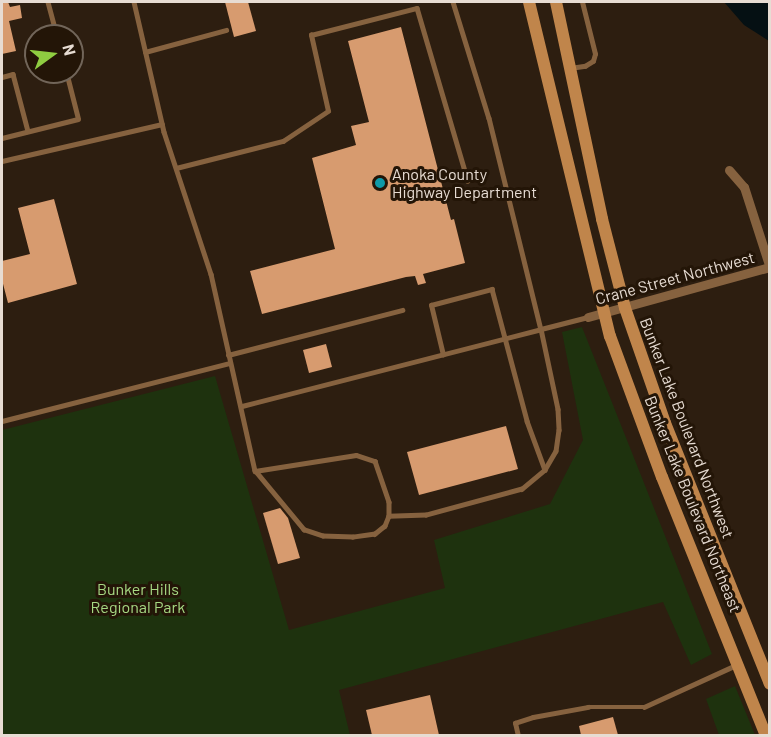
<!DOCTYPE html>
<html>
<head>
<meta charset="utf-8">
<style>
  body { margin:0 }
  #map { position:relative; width:771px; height:737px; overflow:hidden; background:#2d1e10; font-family:Barlow,sans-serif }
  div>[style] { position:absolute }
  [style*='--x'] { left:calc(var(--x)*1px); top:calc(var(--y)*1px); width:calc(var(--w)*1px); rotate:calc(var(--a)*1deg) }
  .green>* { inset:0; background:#1e320e }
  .water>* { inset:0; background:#051013 }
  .building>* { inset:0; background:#d79b6f }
  .service>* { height:4.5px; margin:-2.25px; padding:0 2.25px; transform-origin:2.25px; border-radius:2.25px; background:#86623f }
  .minor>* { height:9px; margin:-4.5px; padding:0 4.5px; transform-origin:4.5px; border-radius:4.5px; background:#86623f }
  .secondary>* { height:12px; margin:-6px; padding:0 6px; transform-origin:6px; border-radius:6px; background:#c0854b }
  .dots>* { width:16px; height:16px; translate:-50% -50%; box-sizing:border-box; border:3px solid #231507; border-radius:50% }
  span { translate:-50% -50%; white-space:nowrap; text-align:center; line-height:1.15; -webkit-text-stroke:6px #231507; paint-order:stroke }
  .poi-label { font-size:16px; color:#e7dcd3 }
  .left { translate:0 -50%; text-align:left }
  .street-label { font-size:16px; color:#e7dcd3 }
  .park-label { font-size:16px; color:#a6d883 }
  .frame { position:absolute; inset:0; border:3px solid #e7dcd3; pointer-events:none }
  .north { position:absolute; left:24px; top:24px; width:60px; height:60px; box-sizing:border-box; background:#231507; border:2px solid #716559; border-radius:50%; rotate:75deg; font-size:16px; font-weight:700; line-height:24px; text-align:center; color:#e7dcd3 }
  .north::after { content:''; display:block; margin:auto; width:21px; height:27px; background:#8fcd41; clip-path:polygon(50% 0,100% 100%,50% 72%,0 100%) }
</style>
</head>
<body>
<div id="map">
  <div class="green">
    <div style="clip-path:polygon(582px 327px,712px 654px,691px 665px,663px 602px,339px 690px,350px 735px,2px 735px,2px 430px,215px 376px,289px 630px,445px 588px,434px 540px,550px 504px,583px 440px,562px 332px)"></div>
    <div style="clip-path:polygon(735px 686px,755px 735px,719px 735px,706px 699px)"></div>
  </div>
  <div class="water">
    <div style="clip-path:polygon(724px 2px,769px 2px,769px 41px,744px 25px)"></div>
  </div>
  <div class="building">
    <div style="clip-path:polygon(2px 2px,8px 2px,10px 7px,20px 5px,22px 18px,9px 21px,16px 51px,2px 54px)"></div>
    <div style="clip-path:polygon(225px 2px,248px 2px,256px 31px,234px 37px)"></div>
    <div style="clip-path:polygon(401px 27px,451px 220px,454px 219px,465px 263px,423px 274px,426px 283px,418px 285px,415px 276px,406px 277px,262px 314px,250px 271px,335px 249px,312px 158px,356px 145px,351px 126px,369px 122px,348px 41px)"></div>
    <div style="clip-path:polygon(54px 199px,77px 284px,8px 303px,2px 280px,2px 261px,30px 254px,18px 208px)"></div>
    <div style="clip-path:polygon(326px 344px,332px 367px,309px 373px,303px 350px)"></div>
    <div style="clip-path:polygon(506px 426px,518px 469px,419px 495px,407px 452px)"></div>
    <div style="clip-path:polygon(280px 508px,288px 518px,300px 558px,278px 564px,263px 513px)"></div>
    <div style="clip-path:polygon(430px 695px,439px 735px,372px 735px,366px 710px)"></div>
    <div style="clip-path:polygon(613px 717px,618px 735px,581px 735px,579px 726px)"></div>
  </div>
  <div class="service">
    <div style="--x:48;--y:2;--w:35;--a:75"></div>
    <div style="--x:134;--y:2;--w:133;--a:77"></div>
    <div style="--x:164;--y:132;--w:150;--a:71.7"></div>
    <div style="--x:211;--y:274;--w:202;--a:77.4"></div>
    <div style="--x:453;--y:2;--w:121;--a:72.8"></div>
    <div style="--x:489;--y:118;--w:217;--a:76.2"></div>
    <div style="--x:541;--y:329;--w:49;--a:-14.3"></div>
    <div style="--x:145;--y:52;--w:84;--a:-15.2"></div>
    <div style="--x:570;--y:68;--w:15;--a:-8"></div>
    <div style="--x:585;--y:66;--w:9;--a:-32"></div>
    <div style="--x:593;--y:61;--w:7;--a:-74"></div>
    <div style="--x:595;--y:54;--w:54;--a:-104"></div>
    <div style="--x:2;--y:77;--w:11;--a:-15"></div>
    <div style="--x:13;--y:74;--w:59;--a:75.3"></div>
    <div style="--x:2;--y:138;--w:78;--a:-14"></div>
    <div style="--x:78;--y:119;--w:49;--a:-104.3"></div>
    <div style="--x:2;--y:161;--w:164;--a:-13"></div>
    <div style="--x:176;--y:168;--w:110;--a:-14.2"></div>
    <div style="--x:283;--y:141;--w:54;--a:-33.7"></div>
    <div style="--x:328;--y:111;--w:78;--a:-102.6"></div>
    <div style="--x:311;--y:35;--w:109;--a:-14.3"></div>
    <div style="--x:417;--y:8;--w:180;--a:73.6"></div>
    <div style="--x:228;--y:355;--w:180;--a:-14.5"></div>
    <div style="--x:443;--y:355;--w:51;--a:-103.5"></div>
    <div style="--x:431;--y:305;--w:63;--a:-14.7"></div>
    <div style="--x:492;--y:289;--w:137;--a:75.1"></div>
    <div style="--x:527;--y:421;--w:52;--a:69.8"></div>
    <div style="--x:242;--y:406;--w:309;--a:-14.4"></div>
    <div style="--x:541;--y:329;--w:82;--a:78"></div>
    <div style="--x:558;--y:409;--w:21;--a:87"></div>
    <div style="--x:559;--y:430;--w:21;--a:98"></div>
    <div style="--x:556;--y:451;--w:22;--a:120"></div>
    <div style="--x:545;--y:470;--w:30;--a:140"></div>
    <div style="--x:522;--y:489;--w:99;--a:164.8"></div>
    <div style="--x:426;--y:515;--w:37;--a:178"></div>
    <div style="--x:2;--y:421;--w:235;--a:-14.3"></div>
    <div style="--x:356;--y:455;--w:20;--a:18"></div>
    <div style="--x:375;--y:461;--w:43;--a:71.1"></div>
    <div style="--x:389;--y:502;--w:14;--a:90"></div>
    <div style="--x:389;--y:516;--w:11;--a:112"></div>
    <div style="--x:385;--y:526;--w:13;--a:141"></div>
    <div style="--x:375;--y:534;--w:22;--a:172"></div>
    <div style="--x:353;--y:537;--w:30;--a:-178"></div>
    <div style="--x:323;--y:536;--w:20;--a:-162"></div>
    <div style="--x:304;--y:530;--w:77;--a:-129.7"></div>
    <div style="--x:255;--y:471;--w:102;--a:-9"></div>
    <div style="--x:518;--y:736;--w:13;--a:-103"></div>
    <div style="--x:515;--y:723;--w:19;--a:-18"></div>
    <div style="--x:533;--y:717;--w:56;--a:-10.3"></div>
    <div style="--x:588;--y:707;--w:56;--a:0"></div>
    <div style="--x:644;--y:707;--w:101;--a:-24.5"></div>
  </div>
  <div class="minor">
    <div style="--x:729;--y:170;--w:23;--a:49"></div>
    <div style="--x:744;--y:187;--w:85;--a:72.2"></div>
    <div style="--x:588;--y:317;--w:189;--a:-15.4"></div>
  </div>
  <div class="secondary">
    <div style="--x:529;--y:2;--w:344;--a:76.4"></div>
    <div style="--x:610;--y:336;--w:150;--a:69.8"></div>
    <div style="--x:662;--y:477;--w:279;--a:68.1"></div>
    <div style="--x:556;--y:2;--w:222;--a:78"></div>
    <div style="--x:602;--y:219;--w:92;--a:75.5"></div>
    <div style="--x:625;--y:308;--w:122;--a:70.8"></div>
    <div style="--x:665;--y:423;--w:281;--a:68.1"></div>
  </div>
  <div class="dots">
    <div style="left:380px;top:183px;background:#0f9aa8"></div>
  </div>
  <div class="poi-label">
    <span class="left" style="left:392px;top:183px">Anoka County<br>Highway Department</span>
  </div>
  <div class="street-label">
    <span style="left:675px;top:278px;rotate:-15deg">Crane Street Northwest</span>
    <span style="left:687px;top:428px;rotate:69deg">Bunker Lake Boulevard Northwest</span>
    <span style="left:693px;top:504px;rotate:68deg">Bunker Lake Boulevard Northeast</span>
  </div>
  <div class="park-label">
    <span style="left:138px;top:598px">Bunker Hills<br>Regional Park</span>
  </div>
  <div class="frame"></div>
  <div class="north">N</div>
</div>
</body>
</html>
